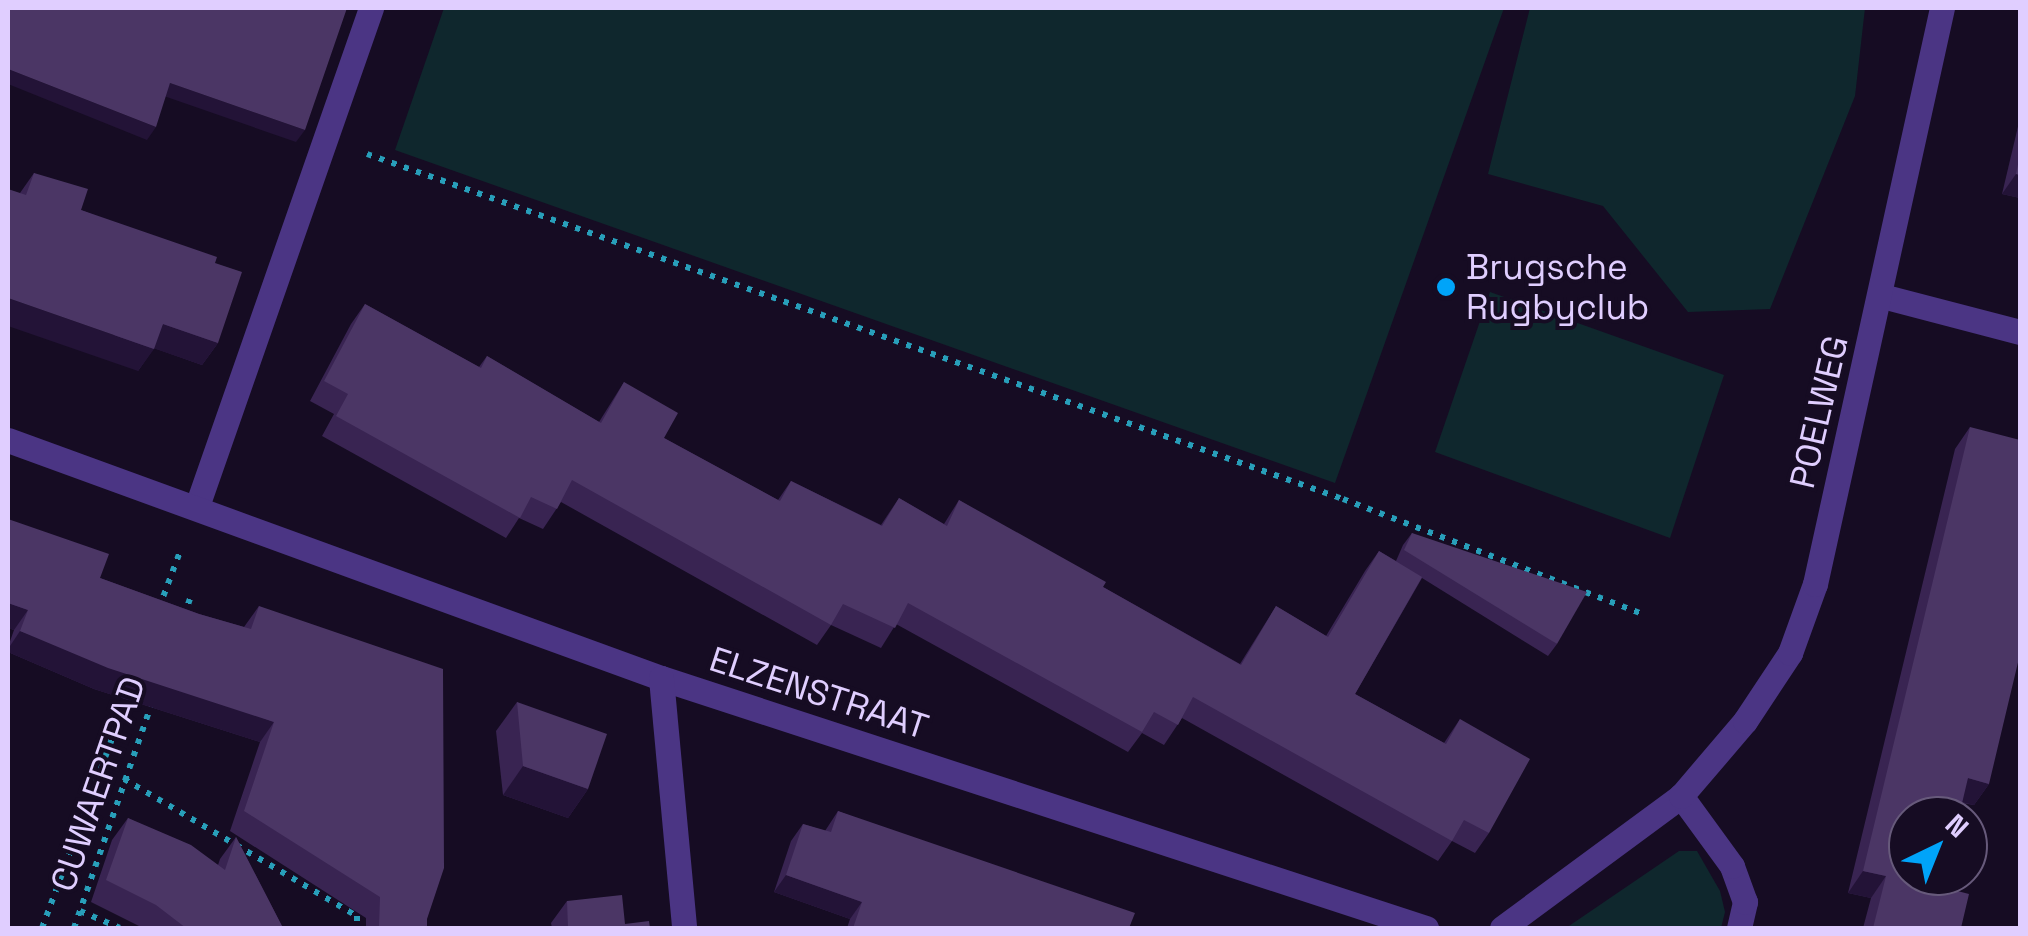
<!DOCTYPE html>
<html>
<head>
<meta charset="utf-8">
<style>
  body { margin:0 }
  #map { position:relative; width:2028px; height:936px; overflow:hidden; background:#160c23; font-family:"Space Grotesk",sans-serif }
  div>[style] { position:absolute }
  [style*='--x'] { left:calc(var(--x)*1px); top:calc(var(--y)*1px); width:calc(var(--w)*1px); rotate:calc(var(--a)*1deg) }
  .green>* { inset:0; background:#0f272d }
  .path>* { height:6px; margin-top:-3px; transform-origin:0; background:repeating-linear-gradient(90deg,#289fba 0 5px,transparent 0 13px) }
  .service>* { height:25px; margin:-12.5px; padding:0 12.5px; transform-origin:12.5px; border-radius:12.5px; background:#4b3584 }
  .minor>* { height:25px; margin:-12.5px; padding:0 12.5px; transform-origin:12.5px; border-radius:12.5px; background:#4b3584 }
  .wall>* { inset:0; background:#392452 }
  .shaded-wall>* { inset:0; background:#231337 }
  .building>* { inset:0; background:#4b3665 }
  .dots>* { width:28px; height:28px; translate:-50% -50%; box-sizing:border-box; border:5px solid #160c23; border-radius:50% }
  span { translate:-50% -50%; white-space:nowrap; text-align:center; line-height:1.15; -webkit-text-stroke:8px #160c23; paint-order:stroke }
  .poi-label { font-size:35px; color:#e0ceff }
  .left { translate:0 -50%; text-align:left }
  .street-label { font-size:35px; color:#e0ceff }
  .frame { position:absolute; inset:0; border:10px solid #e0ceff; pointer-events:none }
  .north { position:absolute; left:1888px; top:796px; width:100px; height:100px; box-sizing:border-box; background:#160c23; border:2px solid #675a7b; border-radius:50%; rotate:43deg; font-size:28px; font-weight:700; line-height:40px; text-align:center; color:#e0ceff }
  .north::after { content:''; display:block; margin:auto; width:35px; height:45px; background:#00a4f9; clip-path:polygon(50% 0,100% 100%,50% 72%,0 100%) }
</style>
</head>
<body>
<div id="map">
  <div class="green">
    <div style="clip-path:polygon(444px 8px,1504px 8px,1335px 483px,395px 150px)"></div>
    <div style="clip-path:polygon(1530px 8px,1865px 8px,1855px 96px,1770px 309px,1688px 312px,1603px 206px,1488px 174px)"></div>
    <div style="clip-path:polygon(1490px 292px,1724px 375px,1670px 538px,1435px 452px)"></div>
    <div style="clip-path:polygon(1679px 851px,1697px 851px,1720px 891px,1725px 912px,1721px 928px,1566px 928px)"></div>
  </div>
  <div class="path">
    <div style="--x:367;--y:154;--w:1035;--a:19.47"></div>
    <div style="--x:1343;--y:499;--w:318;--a:21"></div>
    <div style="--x:159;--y:608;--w:63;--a:-69.6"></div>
    <div style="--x:184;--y:616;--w:18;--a:-71"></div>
    <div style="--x:124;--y:779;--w:270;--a:30.5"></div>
    <div style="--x:357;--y:916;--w:12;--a:90"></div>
    <div style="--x:80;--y:911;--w:43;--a:23"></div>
    <div style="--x:42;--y:928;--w:248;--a:-69.7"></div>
    <div style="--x:74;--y:928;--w:238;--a:-70.9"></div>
  </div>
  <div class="service">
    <div style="--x:197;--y:506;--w:528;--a:-70.74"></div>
  </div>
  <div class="minor">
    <div style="--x:1882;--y:296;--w:143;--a:14.6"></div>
    <div style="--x:8;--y:440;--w:695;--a:20.03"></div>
    <div style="--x:661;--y:678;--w:805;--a:18.1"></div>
    <div style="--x:661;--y:678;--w:251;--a:84.7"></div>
    <div style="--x:1502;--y:928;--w:222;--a:-36.4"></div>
    <div style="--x:1739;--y:928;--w:27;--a:-77"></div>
    <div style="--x:1745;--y:902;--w:38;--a:-110"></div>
    <div style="--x:1732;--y:866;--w:87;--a:-126.1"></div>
    <div style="--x:1681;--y:796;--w:99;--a:-49.5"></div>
    <div style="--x:1745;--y:721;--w:82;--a:-56.5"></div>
    <div style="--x:1790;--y:653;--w:73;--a:-70.1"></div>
    <div style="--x:1815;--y:584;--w:590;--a:-77.57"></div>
  </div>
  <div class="wall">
    <div style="clip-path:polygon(2020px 118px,2020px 198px,2002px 194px)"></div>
    <div style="clip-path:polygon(34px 173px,81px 210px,215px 263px,218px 343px,202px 365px,154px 348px,138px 371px,20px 193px)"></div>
    <div style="clip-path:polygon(365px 304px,479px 367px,487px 356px,599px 422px,624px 382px,664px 438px,778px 500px,791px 481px,881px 525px,899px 498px,944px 524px,959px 500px,1103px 587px,1240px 664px,1276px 606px,1326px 636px,1365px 571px,1379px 551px,1396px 561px,1403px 545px,1412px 533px,1557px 644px,1548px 656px,1422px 578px,1355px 694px,1444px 743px,1460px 719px,1489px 833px,1475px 853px,1452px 841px,1438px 861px,1182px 718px,1164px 745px,1142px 733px,1128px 752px,896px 624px,881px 648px,831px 625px,817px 645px,561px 502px,543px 529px,519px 518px,506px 538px,322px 436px,334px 414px,310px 401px,351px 324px)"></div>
    <div style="clip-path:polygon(1970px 427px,1989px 784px,1974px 805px,1962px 803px,1942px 887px,1961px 928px,1863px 928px,1871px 898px,1848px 893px,1955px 449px)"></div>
    <div style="clip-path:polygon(8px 519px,100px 578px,199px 614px,244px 627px,259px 606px,427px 919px,427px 928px,366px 928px,366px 918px,230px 831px,260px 742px,94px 689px,8px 652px,8px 647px,14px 630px,8px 628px)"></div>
    <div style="clip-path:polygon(517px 702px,588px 789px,568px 818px,503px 795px,496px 731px)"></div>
    <div style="clip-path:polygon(838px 811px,1129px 928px,847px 928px,850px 919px,774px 892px,791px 841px,803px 824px,825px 831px)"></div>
    <div style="clip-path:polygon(128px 818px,218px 865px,220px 859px,236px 837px,283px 928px,143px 928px,91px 902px,112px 840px)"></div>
    <div style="clip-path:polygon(567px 901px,625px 924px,650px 928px,552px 928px,551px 923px)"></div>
  </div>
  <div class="shaded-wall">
    <div style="clip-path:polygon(8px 69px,156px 127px,147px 140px,8px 84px)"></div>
    <div style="clip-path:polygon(170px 83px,305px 130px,296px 142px,161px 95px)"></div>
    <div style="clip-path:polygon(2016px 174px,2020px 175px,2020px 198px,2002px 194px)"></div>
    <div style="clip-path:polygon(8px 298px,154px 349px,138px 371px,8px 326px)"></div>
    <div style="clip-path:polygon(163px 324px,218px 343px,202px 365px,147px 346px)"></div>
    <div style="clip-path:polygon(8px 603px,28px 610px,14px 630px,8px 628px)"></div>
    <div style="clip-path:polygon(20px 631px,274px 722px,260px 742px,94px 689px,8px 652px,8px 649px)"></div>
    <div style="clip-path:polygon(523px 766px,588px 789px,568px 818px,503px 795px)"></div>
    <div style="clip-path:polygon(1968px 778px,1989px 784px,1974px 805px,1953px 800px)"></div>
    <div style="clip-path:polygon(1863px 871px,1886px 876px,1871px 898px,1848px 893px)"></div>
    <div style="clip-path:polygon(786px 875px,862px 902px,850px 919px,774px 892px)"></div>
  </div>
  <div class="building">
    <div style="clip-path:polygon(8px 8px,347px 8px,305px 130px,170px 83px,156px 127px,8px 69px)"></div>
    <div style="clip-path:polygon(2020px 155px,2020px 175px,2016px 174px)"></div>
    <div style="clip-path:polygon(34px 173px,88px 189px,81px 210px,217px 257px,215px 263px,242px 272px,218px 343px,163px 324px,154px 349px,8px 298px,8px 189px,26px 195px)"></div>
    <div style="clip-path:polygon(365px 304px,481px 368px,487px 356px,601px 423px,624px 382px,678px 413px,664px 438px,780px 501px,791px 481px,882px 526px,899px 498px,947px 526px,959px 500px,1106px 582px,1103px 587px,1241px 665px,1276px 606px,1328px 637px,1379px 551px,1422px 577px,1355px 694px,1446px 744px,1460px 719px,1530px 759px,1489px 833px,1464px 820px,1452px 841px,1193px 697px,1178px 725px,1154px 712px,1142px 732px,908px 603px,895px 628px,843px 604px,831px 625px,572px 480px,557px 509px,531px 497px,520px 518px,336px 416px,348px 394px,324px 381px)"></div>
    <div style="clip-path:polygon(1970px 427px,2020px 440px,2020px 654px,1989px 784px,1968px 778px,1959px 816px,1908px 816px,1908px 876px,1945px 876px,1942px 887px,1969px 894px,1961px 928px,1873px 928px,1886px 876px,1863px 871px)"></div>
    <div style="clip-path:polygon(8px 519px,109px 554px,100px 578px,199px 614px,251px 629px,259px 606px,443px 669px,444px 868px,427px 919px,427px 928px,379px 928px,380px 897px,244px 811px,274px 722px,108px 668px,20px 631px,28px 610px,8px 603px)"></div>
    <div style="clip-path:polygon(1412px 533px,1587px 592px,1557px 644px,1404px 550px)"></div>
    <div style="clip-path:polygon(517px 702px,607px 734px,588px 789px,523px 766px)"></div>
    <div style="clip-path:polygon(838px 811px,1135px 913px,1129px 928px,853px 928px,862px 902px,786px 875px,803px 824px,831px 832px)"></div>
    <div style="clip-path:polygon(128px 818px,191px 845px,225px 870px,236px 837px,283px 928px,186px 928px,156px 905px,106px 880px)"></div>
    <div style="clip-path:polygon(622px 895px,625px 924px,649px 921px,650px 928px,568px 928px,567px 901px)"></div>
  </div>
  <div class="dots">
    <div style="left:1446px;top:287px;background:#00a4f9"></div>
  </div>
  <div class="poi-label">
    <span class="left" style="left:1466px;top:287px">Brugsche<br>Rugbyclub</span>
  </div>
  <div class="street-label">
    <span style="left:1819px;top:412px;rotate:-77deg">POELWEG</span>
    <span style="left:819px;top:693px;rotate:18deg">ELZENSTRAAT</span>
    <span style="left:98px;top:784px;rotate:-71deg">CUWAERTPAD</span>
  </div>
  <div class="frame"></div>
  <div class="north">N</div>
</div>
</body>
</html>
